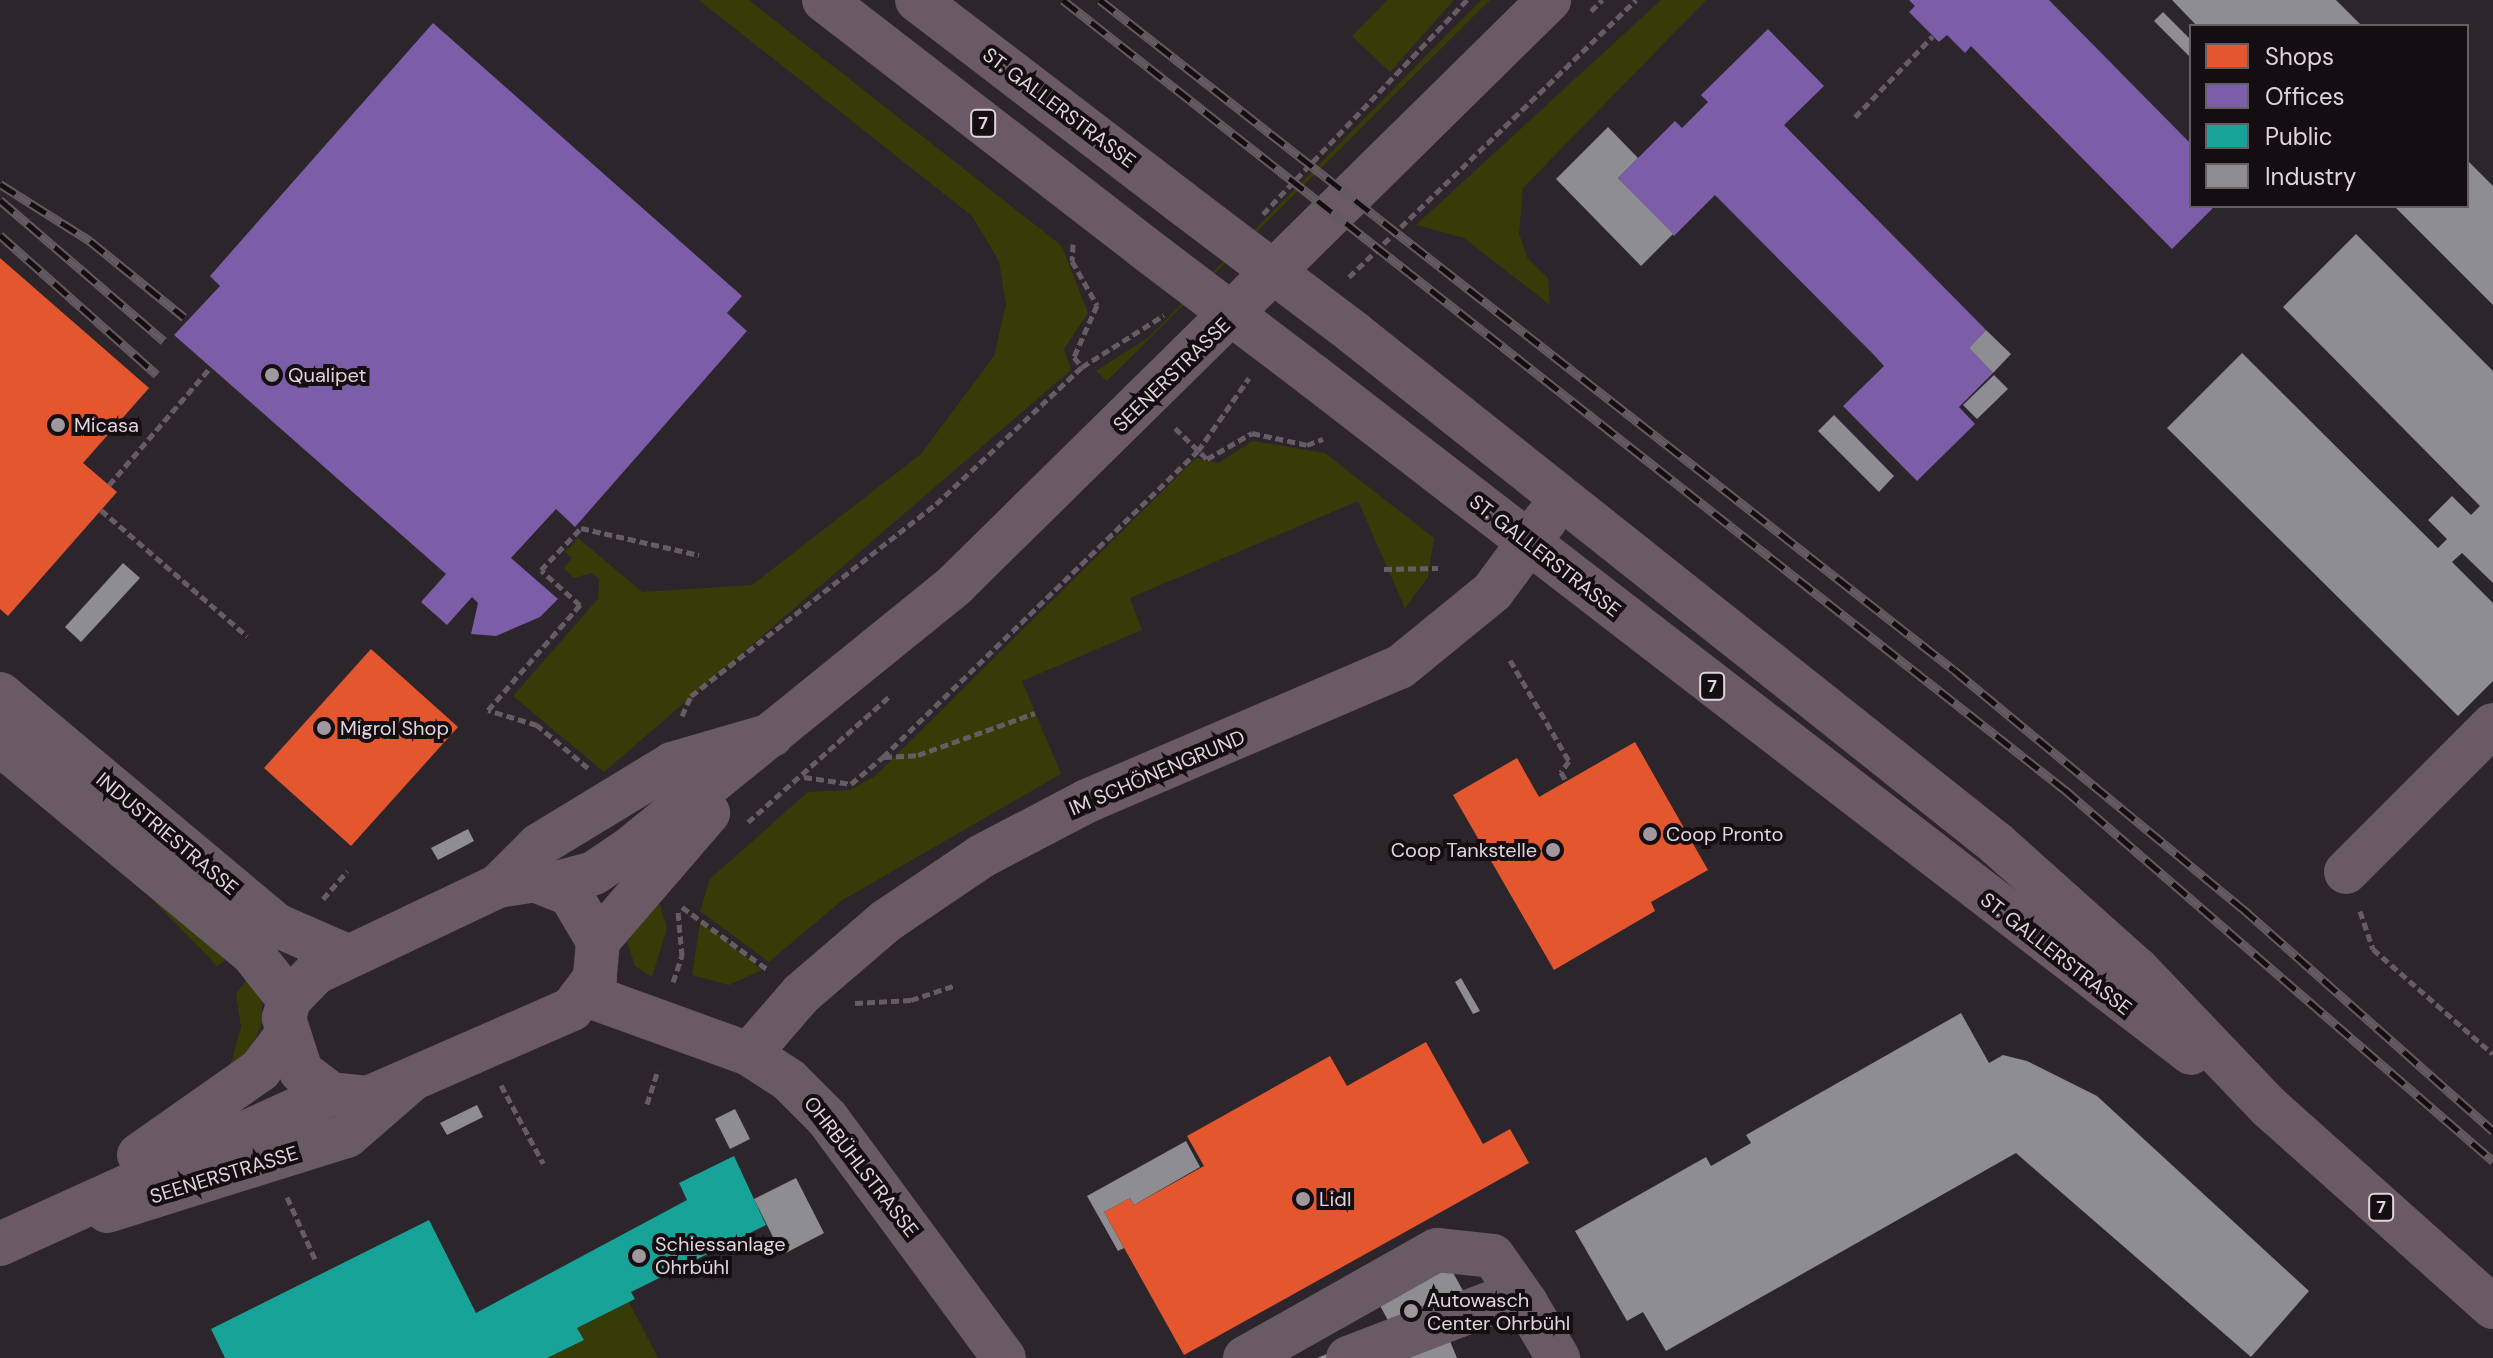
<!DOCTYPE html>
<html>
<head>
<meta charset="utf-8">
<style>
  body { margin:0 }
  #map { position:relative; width:2493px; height:1358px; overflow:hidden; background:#2c252b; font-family:"DM Sans",sans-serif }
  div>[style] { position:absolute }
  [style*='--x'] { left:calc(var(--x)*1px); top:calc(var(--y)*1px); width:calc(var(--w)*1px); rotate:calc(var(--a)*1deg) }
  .green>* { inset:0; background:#373b08 }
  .shops>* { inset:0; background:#e4572e }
  .offices>* { inset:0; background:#7b5ea7 }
  .public>* { inset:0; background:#17a398 }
  .industry>* { inset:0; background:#8d8d92 }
  .path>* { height:5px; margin-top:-2.5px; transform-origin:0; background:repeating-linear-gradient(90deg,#685c64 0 8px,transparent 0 12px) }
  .minor>* { height:44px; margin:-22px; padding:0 22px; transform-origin:22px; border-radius:22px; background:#695a65 }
  .major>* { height:44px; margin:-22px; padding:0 22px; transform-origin:22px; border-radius:22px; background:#6b5966 }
  .rail>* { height:9px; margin-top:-4.5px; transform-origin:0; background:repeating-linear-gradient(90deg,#140e12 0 18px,#645b62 0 36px); box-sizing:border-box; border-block:2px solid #645b62 }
  .major-bridge>* { height:44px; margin:-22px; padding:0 22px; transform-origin:22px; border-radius:22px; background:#6b5966 }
  .dots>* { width:22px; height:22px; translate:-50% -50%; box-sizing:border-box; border:4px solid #140e12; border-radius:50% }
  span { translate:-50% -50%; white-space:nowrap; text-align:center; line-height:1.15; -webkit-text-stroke:8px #140e12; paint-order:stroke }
  .shield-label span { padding:2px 6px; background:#140e12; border:2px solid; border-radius:6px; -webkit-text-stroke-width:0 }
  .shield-label { font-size:18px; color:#dfd6dc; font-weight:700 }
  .street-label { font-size:20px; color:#dfd6dc }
  .poi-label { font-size:20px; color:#dfd6dc }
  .left { translate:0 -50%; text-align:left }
  .right { translate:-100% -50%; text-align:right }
  .legend { position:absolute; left:2189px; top:24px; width:280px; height:184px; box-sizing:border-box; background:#140e12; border:2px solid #655e63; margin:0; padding:10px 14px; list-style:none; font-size:24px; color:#dfd6dc }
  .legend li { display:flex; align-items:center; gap:16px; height:40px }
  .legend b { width:40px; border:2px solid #655e63 }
</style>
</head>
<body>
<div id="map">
  <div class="green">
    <div style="clip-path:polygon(699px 0,749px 0,1062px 246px,1088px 313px,1064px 349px,1071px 370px,604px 772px,513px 696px,598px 599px,599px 579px,591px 573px,574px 578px,564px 568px,572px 558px,565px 552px,578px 538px,642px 592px,752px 585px,921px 454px,994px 356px,1006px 304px,999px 261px,972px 216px)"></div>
    <div style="clip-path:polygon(1387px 0,1454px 0,1390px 72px,1352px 36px)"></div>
    <div style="clip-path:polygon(1481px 0,1490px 0,1107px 381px,1096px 371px,1149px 337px)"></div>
    <div style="clip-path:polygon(1661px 0,1706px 0,1523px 188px,1519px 234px,1528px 259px,1548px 278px,1550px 305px,1464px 238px,1416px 225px)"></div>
    <div style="clip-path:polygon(1253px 441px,1325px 453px,1434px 538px,1428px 577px,1405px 608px,1358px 501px,1130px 598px,1142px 630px,1022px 681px,1061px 774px,841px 901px,769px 962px,700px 911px,710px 879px,808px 792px,850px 790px,875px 776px,1196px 458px,1218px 463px)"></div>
    <div style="clip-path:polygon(151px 898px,233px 955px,217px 966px)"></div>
    <div style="clip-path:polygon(659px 902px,667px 928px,652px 977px,635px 966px,627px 942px)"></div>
    <div style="clip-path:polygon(700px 923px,721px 936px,762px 970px,729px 985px,692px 975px)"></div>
    <div style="clip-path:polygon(250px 974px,262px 997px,262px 1023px,252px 1047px,230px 1067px,241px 1027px,236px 994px)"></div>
    <div style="clip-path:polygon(629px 1302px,658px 1358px,547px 1358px,583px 1340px,577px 1328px)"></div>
  </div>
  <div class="shops">
    <div style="clip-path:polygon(0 258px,149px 388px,83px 463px,117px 492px,8px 616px,0 609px)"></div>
    <div style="clip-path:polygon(371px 649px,458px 727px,351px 846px,264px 768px)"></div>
    <div style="clip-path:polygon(1635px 742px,1708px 870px,1651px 902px,1655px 911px,1554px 970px,1453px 795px,1517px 758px,1539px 797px)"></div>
    <div style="clip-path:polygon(1426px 1042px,1483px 1144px,1510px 1129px,1529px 1163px,1184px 1355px,1104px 1212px,1130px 1198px,1134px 1205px,1204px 1166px,1187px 1136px,1330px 1056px,1347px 1086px)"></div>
  </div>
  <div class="offices">
    <div style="clip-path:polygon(1909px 0,2049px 0,2191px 144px,2191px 206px,2215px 206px,2172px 249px,1971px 46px,1965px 53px,1947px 35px,1939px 42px,1909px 12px,1915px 6px)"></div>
    <div style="clip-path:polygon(433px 23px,742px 296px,727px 313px,747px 331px,575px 527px,556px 509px,511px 558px,558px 599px,540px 617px,496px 636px,471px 634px,478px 603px,472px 597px,447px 625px,421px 602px,446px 574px,174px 335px,220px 286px,210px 276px)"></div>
    <div style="clip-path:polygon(1768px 29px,1824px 86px,1784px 125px,1986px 330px,1969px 348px,1993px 373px,1959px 407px,1975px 424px,1917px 481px,1843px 406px,1884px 366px,1874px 355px,1715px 195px,1674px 236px,1618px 178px,1675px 121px,1682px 128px,1708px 102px,1701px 95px)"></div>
  </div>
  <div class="public">
    <div style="clip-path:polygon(734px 1156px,766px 1225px,631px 1292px,635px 1299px,577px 1328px,584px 1340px,547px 1358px,225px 1358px,211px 1329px,429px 1220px,476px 1313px,687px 1200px,679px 1183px)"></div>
  </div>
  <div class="industry">
    <div style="clip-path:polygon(2172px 0,2336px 0,2362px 26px,2197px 26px)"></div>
    <div style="clip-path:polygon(2163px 12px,2191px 40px,2191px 58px,2154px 21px)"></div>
    <div style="clip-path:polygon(1608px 127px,1638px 158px,1618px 178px,1673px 234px,1641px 266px,1556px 179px)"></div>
    <div style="clip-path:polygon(2467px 160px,2493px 186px,2493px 305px,2394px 206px,2467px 206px)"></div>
    <div style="clip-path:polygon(2356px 234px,2493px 371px,2493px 583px,2462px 553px,2452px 562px,2493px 603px,2493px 681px,2458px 716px,2167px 428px,2242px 353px,2438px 548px,2447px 539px,2428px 520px,2452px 496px,2471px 515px,2480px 506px,2283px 307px)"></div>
    <div style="clip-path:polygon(1986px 330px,2011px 354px,1993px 373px,1969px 348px)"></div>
    <div style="clip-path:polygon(1994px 375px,2008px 389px,1977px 419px,1963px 405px)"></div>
    <div style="clip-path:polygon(1834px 415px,1894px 476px,1879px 492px,1818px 431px)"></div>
    <div style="clip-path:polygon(123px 563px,140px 578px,81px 642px,65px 627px)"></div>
    <div style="clip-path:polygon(468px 829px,474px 841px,438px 860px,431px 848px)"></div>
    <div style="clip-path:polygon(1461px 978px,1480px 1011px,1473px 1014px,1455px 982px)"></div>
    <div style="clip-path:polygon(1961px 1013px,1989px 1063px,2003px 1055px,2027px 1061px,2097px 1096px,2309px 1291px,2251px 1357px,2016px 1153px,1666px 1351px,1643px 1312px,1627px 1321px,1575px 1231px,1706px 1157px,1711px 1166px,1751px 1143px,1746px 1135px)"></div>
    <div style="clip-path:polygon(477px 1105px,483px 1117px,447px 1135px,440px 1123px)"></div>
    <div style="clip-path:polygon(735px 1109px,750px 1139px,730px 1149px,715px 1119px)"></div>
    <div style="clip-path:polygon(1186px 1141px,1200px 1167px,1134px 1205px,1130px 1198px,1104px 1212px,1124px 1248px,1118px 1251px,1087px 1196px)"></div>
    <div style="clip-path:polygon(796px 1178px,824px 1233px,782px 1255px,754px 1199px)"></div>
    <div style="clip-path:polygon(1446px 1260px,1466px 1296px,1436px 1307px,1457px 1358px,1317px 1358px,1392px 1328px,1376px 1298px)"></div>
  </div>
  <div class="path">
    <div style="--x:1591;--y:11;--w:16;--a:-45"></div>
    <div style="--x:1855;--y:117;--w:112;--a:-46.1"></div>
    <div style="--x:1263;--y:214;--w:296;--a:-46.4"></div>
    <div style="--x:1073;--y:244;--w:17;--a:93"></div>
    <div style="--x:1072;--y:261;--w:51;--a:60.4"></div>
    <div style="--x:1097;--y:305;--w:57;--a:113.9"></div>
    <div style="--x:1074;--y:357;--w:13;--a:51"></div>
    <div style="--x:1349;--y:277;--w:399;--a:-44"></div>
    <div style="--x:1175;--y:428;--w:45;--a:44.1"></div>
    <div style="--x:1207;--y:459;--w:52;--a:-30"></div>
    <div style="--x:1252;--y:433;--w:56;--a:12.3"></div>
    <div style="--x:1307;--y:445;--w:17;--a:-21"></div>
    <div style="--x:109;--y:485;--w:156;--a:-49.2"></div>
    <div style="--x:101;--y:510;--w:193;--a:40.8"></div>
    <div style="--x:1384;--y:569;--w:54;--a:-1.1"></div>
    <div style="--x:1510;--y:660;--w:117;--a:59.7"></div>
    <div style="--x:1569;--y:761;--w:14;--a:126"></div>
    <div style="--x:1561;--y:772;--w:10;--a:61"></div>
    <div style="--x:682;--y:716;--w:22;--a:-66"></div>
    <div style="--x:691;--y:696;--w:311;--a:-38.1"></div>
    <div style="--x:936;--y:504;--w:200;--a:-43.2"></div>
    <div style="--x:1082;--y:367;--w:97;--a:-32.4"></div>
    <div style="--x:884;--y:757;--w:34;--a:-3"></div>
    <div style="--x:918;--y:755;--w:124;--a:-19.7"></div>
    <div style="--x:588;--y:768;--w:67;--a:-139.9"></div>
    <div style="--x:537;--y:725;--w:51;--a:-163"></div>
    <div style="--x:488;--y:710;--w:140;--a:-48.8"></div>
    <div style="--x:580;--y:605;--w:52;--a:-138.1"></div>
    <div style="--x:541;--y:570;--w:58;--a:-46.4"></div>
    <div style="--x:581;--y:528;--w:121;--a:12.9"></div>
    <div style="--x:804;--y:777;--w:48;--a:8.5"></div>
    <div style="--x:851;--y:784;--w:42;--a:-40.2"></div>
    <div style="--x:883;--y:757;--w:439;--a:-44.2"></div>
    <div style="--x:1198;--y:451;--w:89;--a:-55.1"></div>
    <div style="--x:748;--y:822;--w:188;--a:-41.6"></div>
    <div style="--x:323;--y:899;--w:37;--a:-49"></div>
    <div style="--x:682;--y:907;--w:105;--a:36.1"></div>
    <div style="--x:2360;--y:911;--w:40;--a:71.1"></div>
    <div style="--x:2373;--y:949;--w:159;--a:41.2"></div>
    <div style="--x:673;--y:982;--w:28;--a:-71"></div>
    <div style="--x:682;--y:956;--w:45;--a:-95.1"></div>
    <div style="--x:855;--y:1003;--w:56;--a:-3.1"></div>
    <div style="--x:911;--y:1000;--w:47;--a:-18.4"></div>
    <div style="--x:501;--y:1085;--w:89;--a:61.7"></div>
    <div style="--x:647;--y:1104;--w:36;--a:-72"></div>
    <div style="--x:287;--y:1197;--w:68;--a:65.7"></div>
  </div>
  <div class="minor">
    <div style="--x:0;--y:694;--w:360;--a:39.9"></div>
    <div style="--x:276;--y:925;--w:75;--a:23.5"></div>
    <div style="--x:0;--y:744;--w:327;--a:39.7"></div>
    <div style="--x:252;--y:953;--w:60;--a:51.8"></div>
    <div style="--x:2346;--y:872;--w:208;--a:-45"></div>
    <div style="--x:498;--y:886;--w:58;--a:-45"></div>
    <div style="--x:539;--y:845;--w:156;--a:-31.3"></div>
    <div style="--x:672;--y:764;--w:104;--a:-16.2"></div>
    <div style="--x:749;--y:1054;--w:48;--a:33"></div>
    <div style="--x:789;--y:1080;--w:54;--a:45"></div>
    <div style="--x:827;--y:1118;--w:298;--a:53.6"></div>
    <div style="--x:107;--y:1211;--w:251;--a:-17.4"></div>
    <div style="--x:347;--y:1136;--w:82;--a:-41.1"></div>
    <div style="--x:1245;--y:1358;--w:220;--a:-29.4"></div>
    <div style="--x:1437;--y:1250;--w:56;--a:6.1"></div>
    <div style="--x:1493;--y:1256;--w:57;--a:54.9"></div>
    <div style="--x:1348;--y:1358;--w:165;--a:-21"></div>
    <div style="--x:1502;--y:1299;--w:24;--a:9"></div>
    <div style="--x:1526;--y:1303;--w:64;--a:59.8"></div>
  </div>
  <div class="major">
    <div style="--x:824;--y:0;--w:402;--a:37.7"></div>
    <div style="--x:917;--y:0;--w:332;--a:37.4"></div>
    <div style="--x:1354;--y:333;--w:821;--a:38.47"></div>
    <div style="--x:1997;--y:844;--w:188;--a:41.8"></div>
    <div style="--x:2137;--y:969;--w:191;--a:46.3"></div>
    <div style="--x:2269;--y:1107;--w:300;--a:41.8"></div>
    <div style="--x:1312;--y:375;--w:1110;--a:37.64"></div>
    <div style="--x:535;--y:880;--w:38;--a:22"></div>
    <div style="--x:570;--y:894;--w:55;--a:59.2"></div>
    <div style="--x:598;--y:941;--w:37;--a:95"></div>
    <div style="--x:595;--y:978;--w:39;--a:127"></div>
    <div style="--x:572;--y:1009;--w:223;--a:156.4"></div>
    <div style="--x:368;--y:1098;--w:37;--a:-174"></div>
    <div style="--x:331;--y:1094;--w:38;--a:-143"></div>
    <div style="--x:301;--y:1071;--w:56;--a:-107.8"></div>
    <div style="--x:284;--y:1018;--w:19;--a:-74"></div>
    <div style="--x:289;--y:1000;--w:37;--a:-46"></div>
    <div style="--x:315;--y:973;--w:203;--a:-25.4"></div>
    <div style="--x:498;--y:886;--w:37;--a:-9"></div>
    <div style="--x:553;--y:884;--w:42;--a:-15"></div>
    <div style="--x:594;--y:873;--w:41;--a:-34.1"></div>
    <div style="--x:628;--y:850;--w:421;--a:-39"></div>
    <div style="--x:955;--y:585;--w:834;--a:-44.56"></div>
    <div style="--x:598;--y:941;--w:169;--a:-49.3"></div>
    <div style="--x:586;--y:995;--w:173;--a:19.9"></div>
    <div style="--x:749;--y:1054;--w:79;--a:-49.1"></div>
    <div style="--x:801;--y:994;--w:112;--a:-40.7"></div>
    <div style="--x:886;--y:921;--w:116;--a:-34.1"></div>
    <div style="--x:982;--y:856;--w:119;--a:-27.6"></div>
    <div style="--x:1087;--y:801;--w:340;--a:-23.2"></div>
    <div style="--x:1400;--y:667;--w:119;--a:-39.2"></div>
    <div style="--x:1492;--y:592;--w:91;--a:-53.5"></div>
    <div style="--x:139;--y:1155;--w:148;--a:-35.1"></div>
    <div style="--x:260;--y:1070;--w:41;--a:-52.9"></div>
    <div style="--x:0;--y:1244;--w:363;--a:-24.4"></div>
  </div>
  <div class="rail">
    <div style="--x:1063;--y:0;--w:1275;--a:38.25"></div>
    <div style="--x:2064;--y:789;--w:568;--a:40.93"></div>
    <div style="--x:1100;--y:0;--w:1085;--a:38.12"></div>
    <div style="--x:1954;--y:670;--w:374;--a:39.6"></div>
    <div style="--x:2242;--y:908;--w:336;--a:41.6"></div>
    <div style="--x:0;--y:184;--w:107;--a:32.3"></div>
    <div style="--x:90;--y:241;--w:121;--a:39"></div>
    <div style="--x:0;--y:200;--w:216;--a:40.7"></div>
    <div style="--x:0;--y:235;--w:210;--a:41.7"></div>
  </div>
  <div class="major-bridge">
    <div style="--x:1181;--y:202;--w:217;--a:37.1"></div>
    <div style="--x:1142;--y:246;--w:213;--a:37.2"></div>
  </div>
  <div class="dots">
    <div style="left:272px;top:375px;background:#a0989e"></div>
    <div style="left:58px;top:425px;background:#a0989e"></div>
    <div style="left:324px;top:728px;background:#a0989e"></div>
    <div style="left:1650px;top:834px;background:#a0989e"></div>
    <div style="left:1553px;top:850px;background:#a0989e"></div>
    <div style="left:1303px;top:1199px;background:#a0989e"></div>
    <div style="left:639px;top:1256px;background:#a0989e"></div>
    <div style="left:1411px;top:1311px;background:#a0989e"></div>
  </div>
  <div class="shield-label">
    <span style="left:983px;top:123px">7</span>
    <span style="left:1712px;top:686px">7</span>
    <span style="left:2381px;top:1207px">7</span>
  </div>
  <div class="street-label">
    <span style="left:1059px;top:108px;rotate:37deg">ST. GALLERSTRASSE</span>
    <span style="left:1172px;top:375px;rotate:-44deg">SEENERSTRASSE</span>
    <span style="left:1545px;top:556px;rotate:38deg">ST. GALLERSTRASSE</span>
    <span style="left:1157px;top:773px;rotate:-23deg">IM SCHÖNENGRUND</span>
    <span style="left:167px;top:834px;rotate:40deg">INDUSTRIESTRASSE</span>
    <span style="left:2056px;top:954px;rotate:38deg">ST. GALLERSTRASSE</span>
    <span style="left:861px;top:1167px;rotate:52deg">OHRBÜHLSTRASSE</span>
    <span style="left:224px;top:1175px;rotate:-17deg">SEENERSTRASSE</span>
  </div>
  <div class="poi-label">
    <span class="left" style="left:288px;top:375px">Qualipet</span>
    <span class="left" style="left:74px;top:425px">Micasa</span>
    <span class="left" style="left:340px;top:728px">Migrol Shop</span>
    <span class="left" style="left:1666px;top:834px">Coop Pronto</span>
    <span class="right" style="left:1537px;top:850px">Coop Tankstelle</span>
    <span class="left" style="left:1319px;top:1199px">Lidl</span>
    <span class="left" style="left:655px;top:1256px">Schiessanlage<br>Ohrbühl</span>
    <span class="left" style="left:1427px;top:1312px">Autowasch<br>Center Ohrbühl</span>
  </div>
  <ul class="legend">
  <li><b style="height:22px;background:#e4572e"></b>Shops</li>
  <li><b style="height:22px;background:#7b5ea7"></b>Offices</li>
  <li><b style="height:22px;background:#17a398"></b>Public</li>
  <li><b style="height:22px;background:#8d8d92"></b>Industry</li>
  </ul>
</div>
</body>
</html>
